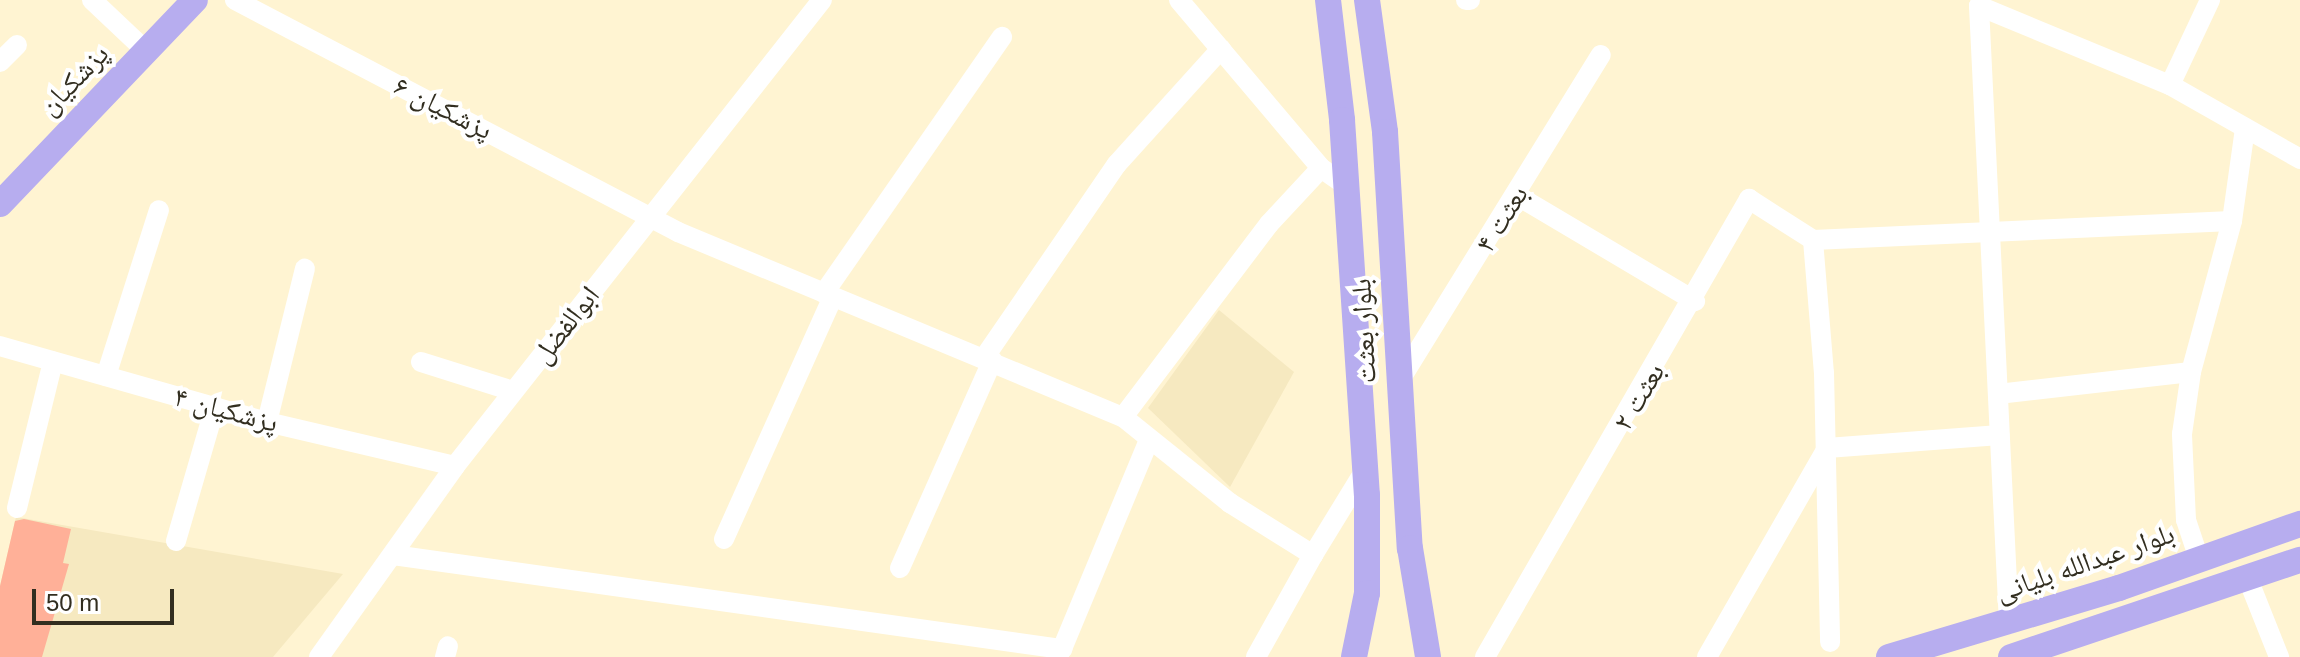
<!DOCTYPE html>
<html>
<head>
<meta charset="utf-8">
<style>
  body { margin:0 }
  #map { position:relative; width:2300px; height:657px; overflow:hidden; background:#fff4d2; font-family:Arial,"Noto Naskh Arabic",sans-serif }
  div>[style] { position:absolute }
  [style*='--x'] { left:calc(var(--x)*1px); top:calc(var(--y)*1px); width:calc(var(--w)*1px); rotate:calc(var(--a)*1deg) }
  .built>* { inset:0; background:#f6e9c0 }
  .building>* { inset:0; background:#ffb098 }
  .minor>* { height:20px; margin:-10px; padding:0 10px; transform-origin:10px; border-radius:10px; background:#fff }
  .major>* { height:26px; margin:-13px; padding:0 13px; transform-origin:13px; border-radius:13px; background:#b7adef }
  span { translate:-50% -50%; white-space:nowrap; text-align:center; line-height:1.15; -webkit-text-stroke:8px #fff; paint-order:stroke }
  .street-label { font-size:28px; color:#322e20 }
  .scale { position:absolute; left:32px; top:589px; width:142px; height:36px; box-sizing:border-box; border:4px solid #322e20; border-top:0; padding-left:10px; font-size:24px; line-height:28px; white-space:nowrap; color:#322e20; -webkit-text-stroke:6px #fff; paint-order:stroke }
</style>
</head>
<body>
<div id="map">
  <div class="built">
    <div style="clip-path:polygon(1219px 310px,1294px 372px,1230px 487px,1148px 408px)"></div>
    <div style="clip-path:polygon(16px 517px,343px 574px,273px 657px,0 657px,0 586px)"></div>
  </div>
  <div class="building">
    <div style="clip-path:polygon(24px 519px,71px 529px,63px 563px,69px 564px,42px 657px,0 657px,0 586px,15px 521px)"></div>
  </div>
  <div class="minor">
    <div style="--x:92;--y:0;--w:74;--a:43.4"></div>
    <div style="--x:235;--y:0;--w:500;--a:27.64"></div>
    <div style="--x:678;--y:232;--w:482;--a:22.6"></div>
    <div style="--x:1123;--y:417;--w:137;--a:38.8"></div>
    <div style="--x:1230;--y:503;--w:98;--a:32.1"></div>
    <div style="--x:1313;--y:555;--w:100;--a:-58.5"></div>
    <div style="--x:1179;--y:0;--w:220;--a:49.8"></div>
    <div style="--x:1466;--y:0;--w:4;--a:0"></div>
    <div style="--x:0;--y:62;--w:24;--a:-45"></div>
    <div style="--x:2170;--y:85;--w:94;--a:-64.8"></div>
    <div style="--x:1518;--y:196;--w:206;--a:30.7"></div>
    <div style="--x:1813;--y:240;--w:419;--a:-2.6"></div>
    <div style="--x:1813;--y:240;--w:133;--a:85.3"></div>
    <div style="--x:1824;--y:373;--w:269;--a:88.7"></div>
    <div style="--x:824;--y:293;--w:312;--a:-55.2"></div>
    <div style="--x:0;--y:346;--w:278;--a:15.9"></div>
    <div style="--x:267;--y:422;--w:193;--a:13.2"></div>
    <div style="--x:984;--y:358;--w:235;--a:-55.6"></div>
    <div style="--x:1117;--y:164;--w:155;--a:-47.9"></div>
    <div style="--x:421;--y:362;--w:96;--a:17.5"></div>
    <div style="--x:106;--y:376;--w:174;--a:-72.3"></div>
    <div style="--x:1400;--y:380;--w:382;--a:-58.3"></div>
    <div style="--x:1998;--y:394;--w:194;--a:-6.5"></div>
    <div style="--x:1123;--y:417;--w:242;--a:-52.9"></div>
    <div style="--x:1269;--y:224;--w:76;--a:-47.1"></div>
    <div style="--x:1321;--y:168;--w:32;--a:35"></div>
    <div style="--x:267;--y:422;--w:158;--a:-76.1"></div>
    <div style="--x:17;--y:508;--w:151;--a:-76.2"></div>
    <div style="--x:724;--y:539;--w:265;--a:-65.8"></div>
    <div style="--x:176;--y:541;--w:140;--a:-73.8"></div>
    <div style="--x:393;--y:555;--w:676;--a:8"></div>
    <div style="--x:1062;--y:649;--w:226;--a:-67.4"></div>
    <div style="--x:2199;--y:559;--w:41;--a:-108.4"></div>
    <div style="--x:2186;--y:520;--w:86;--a:-92.7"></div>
    <div style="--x:2182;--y:434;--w:63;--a:-81.7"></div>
    <div style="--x:2191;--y:372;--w:156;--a:-74.8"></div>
    <div style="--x:2232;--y:221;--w:94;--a:-82"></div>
    <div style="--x:900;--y:568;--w:227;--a:-66"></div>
    <div style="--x:2248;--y:579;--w:84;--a:68.3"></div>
    <div style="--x:2009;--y:624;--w:619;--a:-92.78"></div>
    <div style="--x:1979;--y:6;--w:207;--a:22.5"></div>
    <div style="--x:2170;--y:85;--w:150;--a:29.6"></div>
    <div style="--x:319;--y:657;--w:234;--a:-54.5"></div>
    <div style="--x:455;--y:466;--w:593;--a:-51.78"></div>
    <div style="--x:445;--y:657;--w:11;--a:-75"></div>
    <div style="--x:1256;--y:657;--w:117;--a:-60.8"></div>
    <div style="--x:1485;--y:657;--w:529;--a:-60.04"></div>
    <div style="--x:1749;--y:199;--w:76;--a:32.6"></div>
    <div style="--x:1707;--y:657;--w:241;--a:-60.1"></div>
    <div style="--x:1827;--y:448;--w:173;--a:-4.3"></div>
  </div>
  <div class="major">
    <div style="--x:1328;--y:0;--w:121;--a:83.3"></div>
    <div style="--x:1342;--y:120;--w:376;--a:86.2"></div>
    <div style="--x:1367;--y:495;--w:98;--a:90"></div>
    <div style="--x:1367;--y:593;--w:65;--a:101.5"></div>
    <div style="--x:1367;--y:0;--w:133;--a:82.2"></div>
    <div style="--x:1385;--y:132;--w:417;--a:86.6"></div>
    <div style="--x:1410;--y:548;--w:110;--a:80.6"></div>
    <div style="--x:0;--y:204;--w:282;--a:-46.3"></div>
    <div style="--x:1889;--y:657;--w:240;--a:-16.7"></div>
    <div style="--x:2119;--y:588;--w:192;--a:-19.5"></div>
    <div style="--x:2011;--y:657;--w:305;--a:-18.6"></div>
  </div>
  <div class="street-label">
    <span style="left:74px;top:80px;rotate:-46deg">پزشکیان</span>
    <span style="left:443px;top:108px;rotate:27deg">پزشکیان ۶</span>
    <span style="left:1502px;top:219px;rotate:-58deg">بعثت ۴</span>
    <span style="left:566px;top:325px;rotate:-52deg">ابوالفضل</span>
    <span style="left:1364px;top:331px;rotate:-93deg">بلوار بعثت</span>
    <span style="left:1639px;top:397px;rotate:-59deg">بعثت ۲</span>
    <span style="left:226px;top:410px;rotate:15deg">پزشکیان ۴</span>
    <span style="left:2085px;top:563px;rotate:-19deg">بلوار عبدالله بلیانی</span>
  </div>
  <div class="scale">50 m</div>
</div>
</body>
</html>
